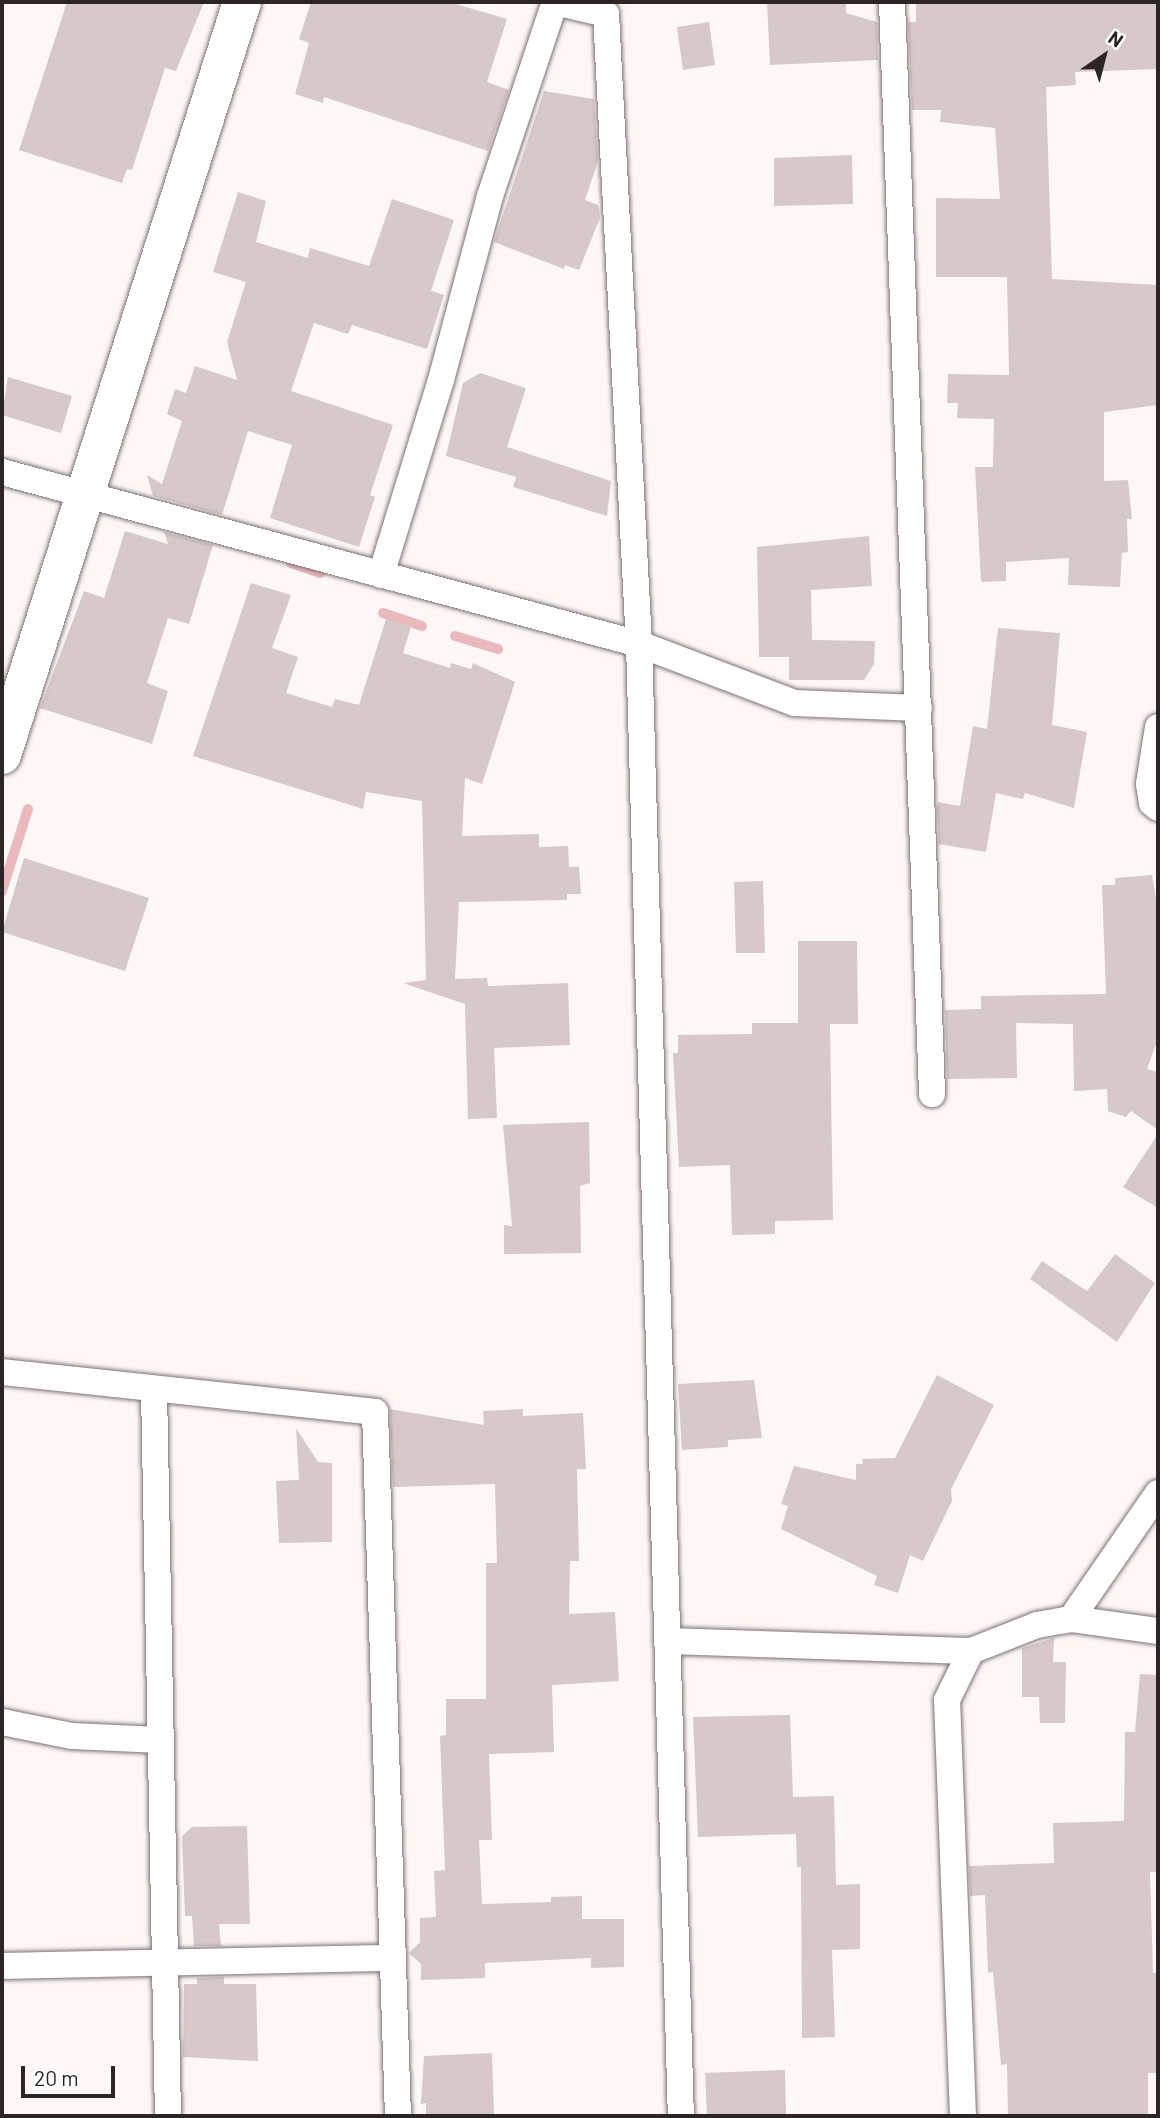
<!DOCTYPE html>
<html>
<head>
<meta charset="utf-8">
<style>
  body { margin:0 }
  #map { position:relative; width:1160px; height:2118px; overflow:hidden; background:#fdf7f7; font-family:Barlow,sans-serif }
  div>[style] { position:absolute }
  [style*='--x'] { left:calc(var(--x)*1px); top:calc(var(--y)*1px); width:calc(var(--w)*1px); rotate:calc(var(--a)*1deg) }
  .stream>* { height:10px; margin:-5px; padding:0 5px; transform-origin:5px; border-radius:5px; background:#e9b9bd }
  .building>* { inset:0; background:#d7c8c9 }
  .roads { filter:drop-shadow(0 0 2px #7e7172) drop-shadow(0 0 2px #7e7172) }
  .street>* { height:26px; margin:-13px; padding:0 13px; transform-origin:13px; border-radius:13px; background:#fff }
  .secondary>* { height:38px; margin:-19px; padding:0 19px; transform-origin:19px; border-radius:19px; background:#fff }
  span { translate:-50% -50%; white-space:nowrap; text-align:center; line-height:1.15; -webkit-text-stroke:7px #fff; paint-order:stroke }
  .frame { position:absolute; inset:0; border:4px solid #2b2525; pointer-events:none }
  .north { position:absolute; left:1069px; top:21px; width:70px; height:70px; -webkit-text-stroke:5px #fff; paint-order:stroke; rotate:35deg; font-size:19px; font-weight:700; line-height:28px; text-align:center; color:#2b2525 }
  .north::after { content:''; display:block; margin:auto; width:24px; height:32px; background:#2b2525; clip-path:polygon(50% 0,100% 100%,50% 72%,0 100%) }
  .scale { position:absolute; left:21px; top:2066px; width:94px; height:32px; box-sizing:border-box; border:4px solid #2b2525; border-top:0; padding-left:9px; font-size:21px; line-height:24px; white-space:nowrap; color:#2b2525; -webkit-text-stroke:5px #fff; paint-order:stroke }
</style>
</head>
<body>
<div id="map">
  <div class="stream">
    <div style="--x:291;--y:563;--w:31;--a:19"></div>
    <div style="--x:383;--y:613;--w:41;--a:18.4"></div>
    <div style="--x:455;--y:636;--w:45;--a:16.8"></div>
    <div style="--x:2;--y:891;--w:86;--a:-72.4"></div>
  </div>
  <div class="building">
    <div style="clip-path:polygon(67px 2px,204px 2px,176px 71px,165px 68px,132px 170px,127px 169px,122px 183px,19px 150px)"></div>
    <div style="clip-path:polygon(311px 2px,449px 2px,507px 19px,487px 82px,509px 90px,488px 151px,324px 97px,323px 103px,295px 94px,309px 43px,299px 39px)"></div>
    <div style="clip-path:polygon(767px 2px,846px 2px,846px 13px,877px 22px,878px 60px,770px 65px)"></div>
    <div style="clip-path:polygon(1158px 2px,1158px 69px,1075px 72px,1076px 85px,1046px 87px,1052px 279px,1158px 285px,1158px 405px,1104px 412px,1104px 481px,1128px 480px,1132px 519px,1127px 519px,1128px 552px,1122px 553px,1120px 587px,1068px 585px,1069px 558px,1006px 562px,1006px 581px,981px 582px,975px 467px,993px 467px,994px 419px,957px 418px,958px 403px,947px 403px,948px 374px,1009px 375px,1007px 277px,936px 277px,936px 198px,1000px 199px,995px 128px,940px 122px,941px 110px,912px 110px,908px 22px,916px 22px,916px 4px)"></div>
    <div style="clip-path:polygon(709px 22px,715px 65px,683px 70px,677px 27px)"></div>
    <div style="clip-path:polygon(544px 91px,594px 99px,598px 161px,585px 200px,598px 205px,600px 218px,579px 270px,565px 265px,564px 269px,494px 242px)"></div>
    <div style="clip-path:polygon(852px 155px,853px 204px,774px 206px,774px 158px)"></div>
    <div style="clip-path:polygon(238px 192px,266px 201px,256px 242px,308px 258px,310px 248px,369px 266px,392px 199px,454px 220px,431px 291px,444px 295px,427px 349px,352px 325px,348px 334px,314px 323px,291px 391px,393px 425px,370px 495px,375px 497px,359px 547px,270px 518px,292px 445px,248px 431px,222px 515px,153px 496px,147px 475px,162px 484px,182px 421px,167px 414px,175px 389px,186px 393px,195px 366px,237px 380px,227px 342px,246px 282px,213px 272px)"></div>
    <div style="clip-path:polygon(480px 373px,526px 388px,507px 447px,611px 481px,607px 516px,513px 487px,516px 477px,446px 456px,463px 383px)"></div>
    <div style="clip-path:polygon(8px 377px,72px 396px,61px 433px,2px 415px)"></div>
    <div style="clip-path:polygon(125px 531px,168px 544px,164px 532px,213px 545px,189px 624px,168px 618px,147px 683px,168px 691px,152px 744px,40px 708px,84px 591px,104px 598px)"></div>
    <div style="clip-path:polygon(869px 536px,872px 586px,811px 590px,812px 640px,875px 641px,874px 664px,864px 680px,789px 680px,789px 657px,759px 657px,757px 547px)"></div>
    <div style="clip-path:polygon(251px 583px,291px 595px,272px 648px,298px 657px,286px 693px,332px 707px,335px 699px,359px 705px,386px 619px,411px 627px,403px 653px,450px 668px,451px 663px,471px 669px,473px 663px,515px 682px,482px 784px,465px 778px,462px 836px,539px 834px,539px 847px,568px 846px,569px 867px,579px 867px,581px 894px,567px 894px,567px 900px,459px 902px,455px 979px,487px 978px,488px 986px,568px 983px,570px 1045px,494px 1048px,497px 1118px,468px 1119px,465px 1004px,403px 983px,426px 980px,422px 801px,366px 792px,363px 809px,193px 756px)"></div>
    <div style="clip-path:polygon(998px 628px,1060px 633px,1052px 725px,1087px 732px,1074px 808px,1025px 793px,1023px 799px,996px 793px,986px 852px,939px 844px,937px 807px,938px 802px,960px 806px,973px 726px,987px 729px)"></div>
    <div style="clip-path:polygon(24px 858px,149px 898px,125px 971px,2px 932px)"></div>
    <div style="clip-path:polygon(1152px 875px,1158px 911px,1158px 1039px,1147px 1069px,1158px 1072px,1158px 1130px,1131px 1111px,1126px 1117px,1108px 1111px,1107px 1089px,1074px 1091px,1073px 1024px,1016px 1023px,1017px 1078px,947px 1079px,945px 1010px,981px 1009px,981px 996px,1106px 994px,1102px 885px,1115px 885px,1115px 878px)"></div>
    <div style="clip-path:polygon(763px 881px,765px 953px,736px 953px,734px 882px)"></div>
    <div style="clip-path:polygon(798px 941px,857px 941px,858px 1024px,830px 1024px,833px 1220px,775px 1221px,775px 1234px,732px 1235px,730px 1165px,679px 1167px,673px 1053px,678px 1053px,678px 1035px,752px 1034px,752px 1023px,798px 1023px)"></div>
    <div style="clip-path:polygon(589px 1122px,590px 1183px,580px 1186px,581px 1253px,504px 1254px,504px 1225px,512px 1226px,503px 1125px)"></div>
    <div style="clip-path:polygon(1158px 1134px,1158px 1208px,1123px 1187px)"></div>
    <div style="clip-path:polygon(1115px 1254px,1155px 1283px,1117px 1342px,1030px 1279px,1042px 1261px,1087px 1291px)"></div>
    <div style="clip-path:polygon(937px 1375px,994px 1405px,951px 1489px,952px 1501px,923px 1561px,910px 1555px,898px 1593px,874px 1585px,877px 1576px,781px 1529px,788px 1506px,781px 1504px,794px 1466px,856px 1480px,856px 1464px,863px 1464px,862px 1459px,895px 1458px)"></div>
    <div style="clip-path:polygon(754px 1380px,762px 1438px,728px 1440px,728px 1447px,682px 1450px,678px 1384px)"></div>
    <div style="clip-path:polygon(390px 1409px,484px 1425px,483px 1411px,523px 1409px,523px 1416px,583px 1413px,586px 1469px,577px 1469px,579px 1561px,570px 1561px,569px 1614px,615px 1612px,619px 1681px,552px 1685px,554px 1752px,489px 1754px,492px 1840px,479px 1840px,482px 1904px,551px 1902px,551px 1897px,582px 1896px,582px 1919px,624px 1919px,624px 1967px,591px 1968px,591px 1958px,485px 1963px,485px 1978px,421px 1980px,421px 1964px,409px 1953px,420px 1942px,420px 1918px,436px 1917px,434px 1871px,445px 1870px,440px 1736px,446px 1735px,446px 1699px,486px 1699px,486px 1563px,497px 1563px,495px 1484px,393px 1487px)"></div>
    <div style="clip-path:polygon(296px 1428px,318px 1462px,332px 1463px,332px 1542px,279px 1543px,276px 1481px,299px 1480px)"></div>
    <div style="clip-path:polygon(1054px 1638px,1053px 1662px,1066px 1662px,1065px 1723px,1040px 1723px,1039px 1697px,1022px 1697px,1022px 1648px)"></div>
    <div style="clip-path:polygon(1140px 1674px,1158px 1675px,1158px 1839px,1156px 1872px,1150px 1872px,1153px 1973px,1158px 1973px,1158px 2073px,1148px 2073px,1148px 2116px,1008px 2116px,1007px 2064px,1001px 2065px,993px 1972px,988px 1973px,985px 1895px,970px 1896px,969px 1866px,1054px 1863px,1053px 1823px,1124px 1821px,1125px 1732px,1135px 1732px)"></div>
    <div style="clip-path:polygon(790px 1715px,793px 1797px,834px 1796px,836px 1885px,860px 1884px,860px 1949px,832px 1950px,835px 2037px,802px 2038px,801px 1867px,797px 1867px,796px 1834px,698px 1837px,693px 1717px)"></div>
    <div style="clip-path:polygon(247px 1826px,250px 1924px,219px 1924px,221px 1946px,194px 1946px,192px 1916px,185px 1916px,182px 1836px,192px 1827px)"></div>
    <div style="clip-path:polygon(224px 1977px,224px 1984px,256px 1984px,258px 2061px,183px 2057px,184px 1984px,197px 1984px,197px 1978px)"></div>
    <div style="clip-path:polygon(492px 2053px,494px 2116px,426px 2116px,426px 2103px,421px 2104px,424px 2056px)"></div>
    <div style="clip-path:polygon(785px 2070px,786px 2116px,707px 2116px,705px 2073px)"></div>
  </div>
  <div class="roads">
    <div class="street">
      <div style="--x:555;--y:2;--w:52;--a:13.2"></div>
      <div style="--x:606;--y:14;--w:631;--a:87"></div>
      <div style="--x:639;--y:644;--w:1473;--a:88.37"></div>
      <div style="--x:892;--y:2;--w:1093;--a:87.9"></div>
      <div style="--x:2;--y:472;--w:660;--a:15.11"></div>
      <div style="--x:639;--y:644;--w:166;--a:20.8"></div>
      <div style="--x:794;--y:703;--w:125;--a:2.3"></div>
      <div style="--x:381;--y:575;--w:204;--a:-72.9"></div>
      <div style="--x:441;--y:380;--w:190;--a:-75.1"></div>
      <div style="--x:490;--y:196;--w:205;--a:-71.5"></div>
      <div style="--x:1158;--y:727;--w:58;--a:99"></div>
      <div style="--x:1149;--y:784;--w:19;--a:81"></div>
      <div style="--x:1152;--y:803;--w:8;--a:40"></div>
      <div style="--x:2;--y:1372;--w:375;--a:6.1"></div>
      <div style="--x:375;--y:1412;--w:704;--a:88.13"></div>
      <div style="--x:154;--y:1389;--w:727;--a:88.9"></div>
      <div style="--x:1071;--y:1619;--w:88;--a:7.9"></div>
      <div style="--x:667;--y:1641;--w:304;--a:1.9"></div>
      <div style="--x:2;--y:1722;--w:71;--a:11.3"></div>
      <div style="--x:72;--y:1736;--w:88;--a:2.6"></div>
      <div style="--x:2;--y:1966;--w:391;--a:-1.2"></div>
      <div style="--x:963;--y:2116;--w:416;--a:-92.2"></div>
      <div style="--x:947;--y:1700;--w:55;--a:-63.9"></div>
      <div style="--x:971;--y:1651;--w:71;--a:-21.5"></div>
      <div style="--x:1037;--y:1625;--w:35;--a:-10"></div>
      <div style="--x:1071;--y:1619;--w:153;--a:-55.4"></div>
    </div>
    <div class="secondary">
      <div style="--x:2;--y:755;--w:790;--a:-72.32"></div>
    </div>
  </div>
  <div class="frame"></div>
  <div class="north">N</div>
  <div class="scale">20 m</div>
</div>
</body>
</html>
